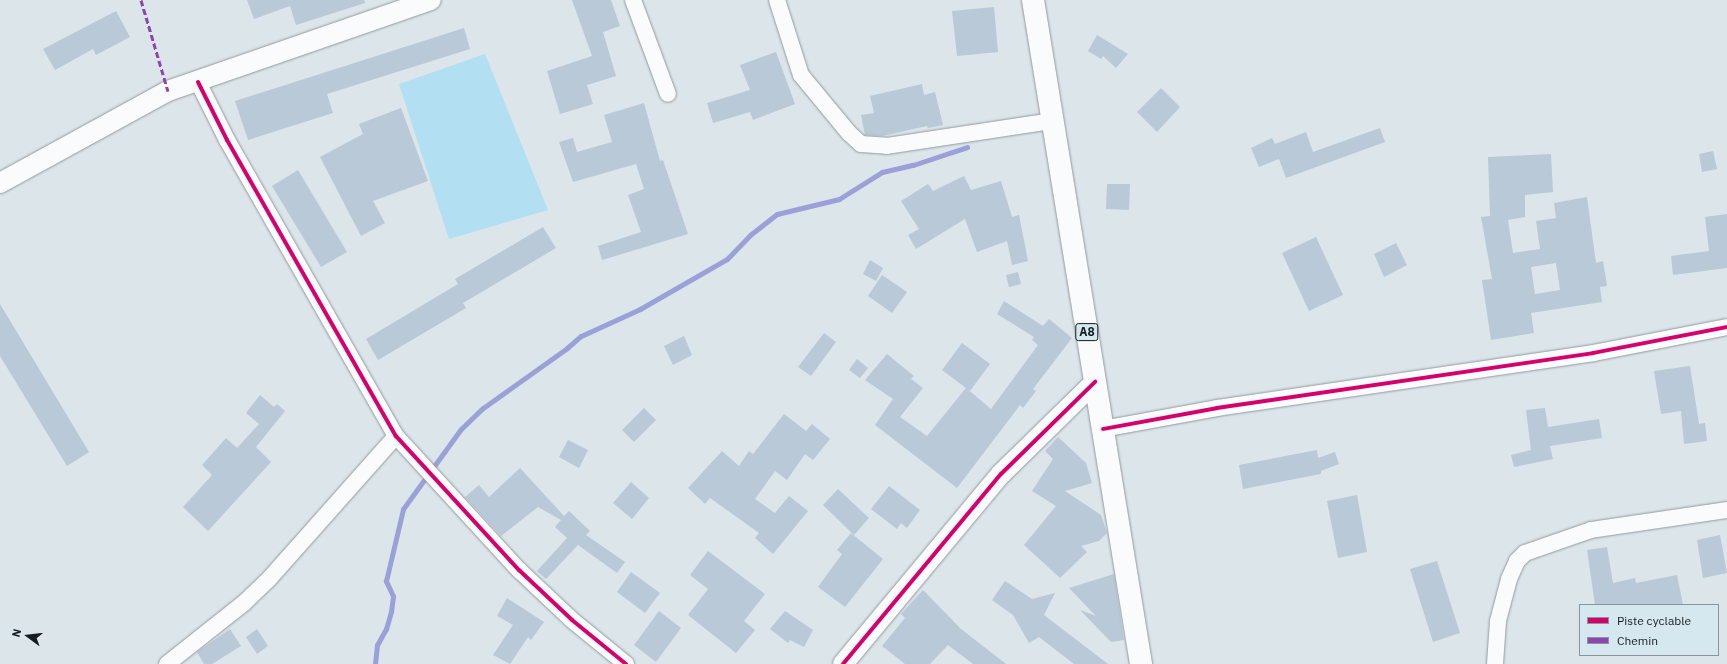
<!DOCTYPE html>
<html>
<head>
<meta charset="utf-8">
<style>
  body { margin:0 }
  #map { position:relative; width:1727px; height:664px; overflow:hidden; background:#dbe5ea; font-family:"IBM Plex Sans",sans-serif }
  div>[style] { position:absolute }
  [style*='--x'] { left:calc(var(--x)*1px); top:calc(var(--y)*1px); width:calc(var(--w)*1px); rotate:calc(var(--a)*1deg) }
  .green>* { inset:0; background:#b2e0f2 }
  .stream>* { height:5px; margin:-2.5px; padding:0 2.5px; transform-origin:2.5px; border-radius:2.5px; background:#9ca0d8 }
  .building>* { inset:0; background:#b9c9d8 }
  .roads { filter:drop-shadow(0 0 1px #929a9e) drop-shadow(0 0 1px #929a9e) }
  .minor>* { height:16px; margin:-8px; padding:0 8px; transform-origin:8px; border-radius:8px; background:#fafbfc }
  .tertiary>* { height:20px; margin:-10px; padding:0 10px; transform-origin:10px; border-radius:10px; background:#fafbfc }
  .primary>* { height:22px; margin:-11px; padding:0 11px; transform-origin:11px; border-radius:11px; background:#fafbfc }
  .quiet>* { height:3px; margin-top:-1.5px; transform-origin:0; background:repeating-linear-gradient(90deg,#8e44ad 0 6px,transparent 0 9px) }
  .cycleway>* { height:4px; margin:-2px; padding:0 2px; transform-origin:2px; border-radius:2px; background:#d6006c }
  span { translate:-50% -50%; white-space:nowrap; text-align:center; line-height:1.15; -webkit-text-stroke:4px #d5e8f0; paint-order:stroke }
  .shield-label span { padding:1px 3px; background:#d5e8f0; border:1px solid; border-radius:3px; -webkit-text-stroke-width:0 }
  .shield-label { font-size:12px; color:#151c1f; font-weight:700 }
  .legend { position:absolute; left:1579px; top:604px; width:140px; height:52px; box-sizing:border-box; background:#d5e8f0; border:1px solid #88969c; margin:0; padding:5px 7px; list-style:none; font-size:12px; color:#151c1f }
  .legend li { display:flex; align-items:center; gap:8px; height:20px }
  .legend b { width:20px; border:1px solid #88969c }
  .north { position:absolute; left:8px; top:616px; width:40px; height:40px; -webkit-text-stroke:3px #d5e8f0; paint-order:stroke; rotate:285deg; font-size:11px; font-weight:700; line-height:16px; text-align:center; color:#151c1f }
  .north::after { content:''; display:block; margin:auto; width:14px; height:18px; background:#151c1f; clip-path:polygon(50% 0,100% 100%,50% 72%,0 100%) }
</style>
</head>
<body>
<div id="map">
  <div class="green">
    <div style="clip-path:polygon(485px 54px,548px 210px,449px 239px,399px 84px)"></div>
  </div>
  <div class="stream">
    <div style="--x:375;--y:664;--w:19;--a:-84"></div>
    <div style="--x:377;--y:645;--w:18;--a:-61"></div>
    <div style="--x:386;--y:629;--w:19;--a:-74"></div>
    <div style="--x:391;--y:611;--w:15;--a:-82"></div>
    <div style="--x:393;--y:596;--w:17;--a:-115"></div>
    <div style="--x:386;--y:581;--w:74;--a:-76.7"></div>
    <div style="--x:403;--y:509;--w:99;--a:-54.1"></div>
    <div style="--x:461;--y:429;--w:30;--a:-44"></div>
    <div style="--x:483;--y:408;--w:103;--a:-35.5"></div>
    <div style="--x:567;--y:348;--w:18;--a:-41"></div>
    <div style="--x:581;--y:336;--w:65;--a:-24.6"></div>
    <div style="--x:640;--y:309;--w:100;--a:-29.9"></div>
    <div style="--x:727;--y:259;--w:33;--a:-46"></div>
    <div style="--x:750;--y:235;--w:34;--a:-38"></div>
    <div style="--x:777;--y:214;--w:64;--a:-13.6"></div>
    <div style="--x:839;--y:199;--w:51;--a:-32.1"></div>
    <div style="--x:882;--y:172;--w:32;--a:-13"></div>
    <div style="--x:913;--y:165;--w:57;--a:-18.4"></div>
  </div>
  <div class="building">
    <div style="clip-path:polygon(247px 0,364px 0,365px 3px,296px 25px,290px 6px,254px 19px)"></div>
    <div style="clip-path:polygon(572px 0,611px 0,620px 26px,603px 32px,616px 76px,587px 85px,593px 104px,560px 114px,547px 71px,592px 56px)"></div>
    <div style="clip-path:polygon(994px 7px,998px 52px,957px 56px,952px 11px)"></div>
    <div style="clip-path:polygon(116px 11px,130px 37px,96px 55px,93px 49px,55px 70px,43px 49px)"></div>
    <div style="clip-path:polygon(464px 28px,470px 49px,327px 94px,333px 113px,248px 140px,235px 101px)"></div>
    <div style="clip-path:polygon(1097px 35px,1128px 54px,1116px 68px,1103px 56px,1101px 59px,1088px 51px)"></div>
    <div style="clip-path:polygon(776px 52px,795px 104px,753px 120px,750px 112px,713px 123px,707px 103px,750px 90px,740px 65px)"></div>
    <div style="clip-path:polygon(922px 84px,924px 95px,935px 92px,943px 125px,928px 128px,927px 126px,882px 136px,865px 135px,861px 115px,874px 113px,870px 96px)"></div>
    <div style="clip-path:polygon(1161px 88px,1180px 107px,1157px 132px,1137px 112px)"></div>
    <div style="clip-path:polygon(644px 103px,660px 161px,663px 160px,688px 234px,602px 260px,598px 246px,641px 232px,628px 195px,644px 189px,636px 164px,573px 182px,559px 142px,573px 138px,577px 152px,612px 142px,604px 115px)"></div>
    <div style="clip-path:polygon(401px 108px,428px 181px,373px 201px,385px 223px,361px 236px,320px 157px,363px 134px,359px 124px)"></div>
    <div style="clip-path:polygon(1380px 128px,1385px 142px,1286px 178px,1279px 159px,1259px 167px,1251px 148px,1272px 138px,1275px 144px,1306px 132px,1313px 152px)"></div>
    <div style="clip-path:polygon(1713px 151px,1717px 169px,1702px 172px,1699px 154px)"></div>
    <div style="clip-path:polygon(evenodd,1551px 154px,1553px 192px,1525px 195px,1525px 217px,1508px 220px,1513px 253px,1540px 249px,1536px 221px,1556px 218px,1554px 203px,1587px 197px,1596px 263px,1603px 261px,1607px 286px,1600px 287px,1602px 302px,1531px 313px,1534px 333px,1491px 340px,1482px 280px,1492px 279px,1481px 217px,1490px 216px,1488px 157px,1551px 154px,1556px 263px,1560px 290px,1535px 294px,1531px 267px,1556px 263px)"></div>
    <div style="clip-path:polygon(298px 170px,347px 252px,321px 267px,272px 186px)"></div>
    <div style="clip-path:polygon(964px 176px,971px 190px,1001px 181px,1012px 217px,1019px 215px,1028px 261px,1012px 265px,1007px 241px,977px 252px,965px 219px,916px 249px,908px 235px,919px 229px,901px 201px,928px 184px,933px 191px)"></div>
    <div style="clip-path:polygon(1107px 184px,1130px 184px,1129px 210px,1106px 209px)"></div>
    <div style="clip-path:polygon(1727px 214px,1727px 268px,1673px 275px,1671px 256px,1709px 251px,1705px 217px)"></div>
    <div style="clip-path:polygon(543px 227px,556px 248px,463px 303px,466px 308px,378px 360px,366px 339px,458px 284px,455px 279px)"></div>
    <div style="clip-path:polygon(1316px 237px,1343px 295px,1309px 311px,1282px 253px)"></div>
    <div style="clip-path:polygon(1396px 243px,1407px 265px,1384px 277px,1374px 254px)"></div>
    <div style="clip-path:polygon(870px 260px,883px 268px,876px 281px,863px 274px)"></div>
    <div style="clip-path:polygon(1018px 272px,1021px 284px,1009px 287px,1006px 275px)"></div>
    <div style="clip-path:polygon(882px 275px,907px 292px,892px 313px,868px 296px)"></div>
    <div style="clip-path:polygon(1004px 301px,1043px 326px,1049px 319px,1072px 338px,1033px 389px,1036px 391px,1023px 408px,1020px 405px,957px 488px,875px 425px,893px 399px,865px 380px,887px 354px,914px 376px,911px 379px,923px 388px,900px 417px,927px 436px,966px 388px,991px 409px,1038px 345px,1032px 340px,1034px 337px,997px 314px)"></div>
    <div style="clip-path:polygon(0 304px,89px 452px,67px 466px,0 356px)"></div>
    <div style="clip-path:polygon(824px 333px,836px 342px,811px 376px,798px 367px)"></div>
    <div style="clip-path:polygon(684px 336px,692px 355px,673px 365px,664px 346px)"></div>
    <div style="clip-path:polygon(962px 343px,990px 364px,970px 391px,942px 370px)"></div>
    <div style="clip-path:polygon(857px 359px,868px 368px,860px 378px,849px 370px)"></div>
    <div style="clip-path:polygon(1690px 366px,1699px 424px,1705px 423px,1707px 441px,1684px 444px,1681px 411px,1661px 414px,1654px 371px)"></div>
    <div style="clip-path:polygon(260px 395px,274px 407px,277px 404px,285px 411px,256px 447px,271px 462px,208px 531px,183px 507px,212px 475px,202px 465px,226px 438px,237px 448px,259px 424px,246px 413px)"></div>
    <div style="clip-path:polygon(644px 408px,656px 420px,634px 442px,622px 430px)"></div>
    <div style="clip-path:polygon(1545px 408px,1548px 427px,1599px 419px,1602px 438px,1550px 446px,1553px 459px,1514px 467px,1511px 455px,1531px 450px,1526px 410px)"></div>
    <div style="clip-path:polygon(784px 414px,806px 431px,812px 424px,830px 439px,813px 460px,805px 454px,787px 480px,775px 471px,755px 499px,775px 513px,789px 496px,808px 511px,773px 554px,755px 538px,759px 533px,710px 498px,705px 504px,688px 488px,722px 451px,739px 466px,749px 451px,753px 454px)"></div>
    <div style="clip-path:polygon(1058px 437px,1086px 463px,1092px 483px,1065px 491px,1101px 515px,1107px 533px,1099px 541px,1081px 546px,1087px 552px,1060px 578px,1024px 545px,1056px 506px,1032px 491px,1053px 459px,1045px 451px)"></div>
    <div style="clip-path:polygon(568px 440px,588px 450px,579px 468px,559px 457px)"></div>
    <div style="clip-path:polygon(1317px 450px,1318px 458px,1335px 452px,1339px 464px,1321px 471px,1321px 474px,1243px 489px,1239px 465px)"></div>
    <div style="clip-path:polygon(520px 468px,564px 516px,569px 511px,590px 531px,586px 535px,625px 562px,617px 573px,578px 545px,546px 579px,537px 571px,567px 538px,555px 527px,561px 520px,538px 507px,501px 536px,465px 497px,479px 485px,489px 497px)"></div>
    <div style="clip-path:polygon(631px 482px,649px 498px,632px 519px,613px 503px)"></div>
    <div style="clip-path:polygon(889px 486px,920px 510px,907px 528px,901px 523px,897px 529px,871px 509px)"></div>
    <div style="clip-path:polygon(838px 489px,869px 518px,854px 535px,823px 505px)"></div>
    <div style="clip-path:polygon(1357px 495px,1367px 552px,1338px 558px,1327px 501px)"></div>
    <div style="clip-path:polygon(851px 533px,883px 559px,845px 607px,818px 587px,842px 554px,837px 550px)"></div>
    <div style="clip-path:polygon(1720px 535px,1727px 573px,1703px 578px,1697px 540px)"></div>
    <div style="clip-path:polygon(1607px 547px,1613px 583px,1635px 578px,1636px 583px,1677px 575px,1683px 605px,1595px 605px,1587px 550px)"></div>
    <div style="clip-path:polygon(708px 551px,765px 594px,744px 621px,755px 630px,736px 653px,688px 615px,708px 589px,690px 575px)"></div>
    <div style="clip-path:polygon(1437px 561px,1460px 633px,1433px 642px,1410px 569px)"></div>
    <div style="clip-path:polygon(631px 572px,660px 593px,645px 613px,617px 592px)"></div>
    <div style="clip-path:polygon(1114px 574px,1124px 640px,1111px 642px,1080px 610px,1096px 616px,1069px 588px)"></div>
    <div style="clip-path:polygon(1005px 581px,1032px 599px,1055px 593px,1044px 615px,1108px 664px,1074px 664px,1039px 637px,1029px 643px,1013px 615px,992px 600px)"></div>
    <div style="clip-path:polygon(923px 590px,961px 629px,1006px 664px,973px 664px,948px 645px,930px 664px,905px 664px,882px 646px,905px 618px,901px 614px)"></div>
    <div style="clip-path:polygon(507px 598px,544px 622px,531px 640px,528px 637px,510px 664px,493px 655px,513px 625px,497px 616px)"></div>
    <div style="clip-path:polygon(659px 611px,681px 628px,656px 662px,634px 645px)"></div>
    <div style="clip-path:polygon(785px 611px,813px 630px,804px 647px,790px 640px,788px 643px,770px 629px)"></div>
    <div style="clip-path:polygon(230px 629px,241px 646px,212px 664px,204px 664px,197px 652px)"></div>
    <div style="clip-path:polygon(257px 629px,268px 646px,257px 654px,246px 637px)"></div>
  </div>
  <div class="roads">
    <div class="minor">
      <div style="--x:633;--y:0;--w:100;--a:69.6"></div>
      <div style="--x:777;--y:0;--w:79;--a:72.3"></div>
      <div style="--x:801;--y:75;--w:75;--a:50.4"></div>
      <div style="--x:849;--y:133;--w:16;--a:43"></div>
      <div style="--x:861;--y:144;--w:26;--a:4"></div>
      <div style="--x:887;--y:146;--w:168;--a:-8.6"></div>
      <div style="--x:198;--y:82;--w:65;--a:63.4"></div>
      <div style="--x:227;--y:140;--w:341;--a:60.3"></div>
      <div style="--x:396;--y:436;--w:182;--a:47.5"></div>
      <div style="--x:519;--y:570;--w:73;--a:43.3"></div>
      <div style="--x:572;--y:620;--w:70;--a:39.2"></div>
      <div style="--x:1103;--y:429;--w:116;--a:-10.4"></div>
      <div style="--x:1217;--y:408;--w:380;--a:-8.3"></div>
      <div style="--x:1593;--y:353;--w:136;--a:-11"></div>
      <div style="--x:167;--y:664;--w:98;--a:-38.4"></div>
      <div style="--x:244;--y:603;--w:35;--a:-44"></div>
      <div style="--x:269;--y:579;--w:191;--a:-48.4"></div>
      <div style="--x:1495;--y:664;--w:43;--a:-86"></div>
      <div style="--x:1498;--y:621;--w:43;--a:-75.3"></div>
      <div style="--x:1509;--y:579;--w:20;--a:-66"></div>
      <div style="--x:1517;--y:561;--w:11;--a:-45"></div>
      <div style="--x:1525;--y:553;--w:70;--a:-19.2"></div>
      <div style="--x:1591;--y:530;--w:137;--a:-8.4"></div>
    </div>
    <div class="tertiary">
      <div style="--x:0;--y:183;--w:192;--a:-28.7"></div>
      <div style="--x:168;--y:91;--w:278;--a:-19.1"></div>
      <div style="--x:843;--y:664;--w:247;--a:-50.3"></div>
      <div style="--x:1001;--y:474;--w:132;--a:-44.4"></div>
    </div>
    <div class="primary">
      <div style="--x:1033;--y:0;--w:673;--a:80.76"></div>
    </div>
  </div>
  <div class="quiet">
    <div style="--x:141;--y:0;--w:95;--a:73.5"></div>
  </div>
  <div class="cycleway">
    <div style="--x:198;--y:82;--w:65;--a:63.4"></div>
    <div style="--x:227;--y:140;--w:341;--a:60.3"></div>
    <div style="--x:396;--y:436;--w:182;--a:47.5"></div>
    <div style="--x:519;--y:570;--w:73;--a:43.3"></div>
    <div style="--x:572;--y:620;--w:70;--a:39.2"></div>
    <div style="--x:1103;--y:429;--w:116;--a:-10.4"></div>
    <div style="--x:1217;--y:408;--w:380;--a:-8.3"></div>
    <div style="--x:1593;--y:353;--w:136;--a:-11"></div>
    <div style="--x:843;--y:664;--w:247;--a:-50.3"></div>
    <div style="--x:1001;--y:474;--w:132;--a:-44.4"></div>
  </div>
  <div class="shield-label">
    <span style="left:1087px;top:332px">A8</span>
  </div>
  <ul class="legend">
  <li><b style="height:5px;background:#d6006c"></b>Piste cyclable</li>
  <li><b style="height:5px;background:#8e44ad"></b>Chemin</li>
  </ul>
  <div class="north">N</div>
</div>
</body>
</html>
